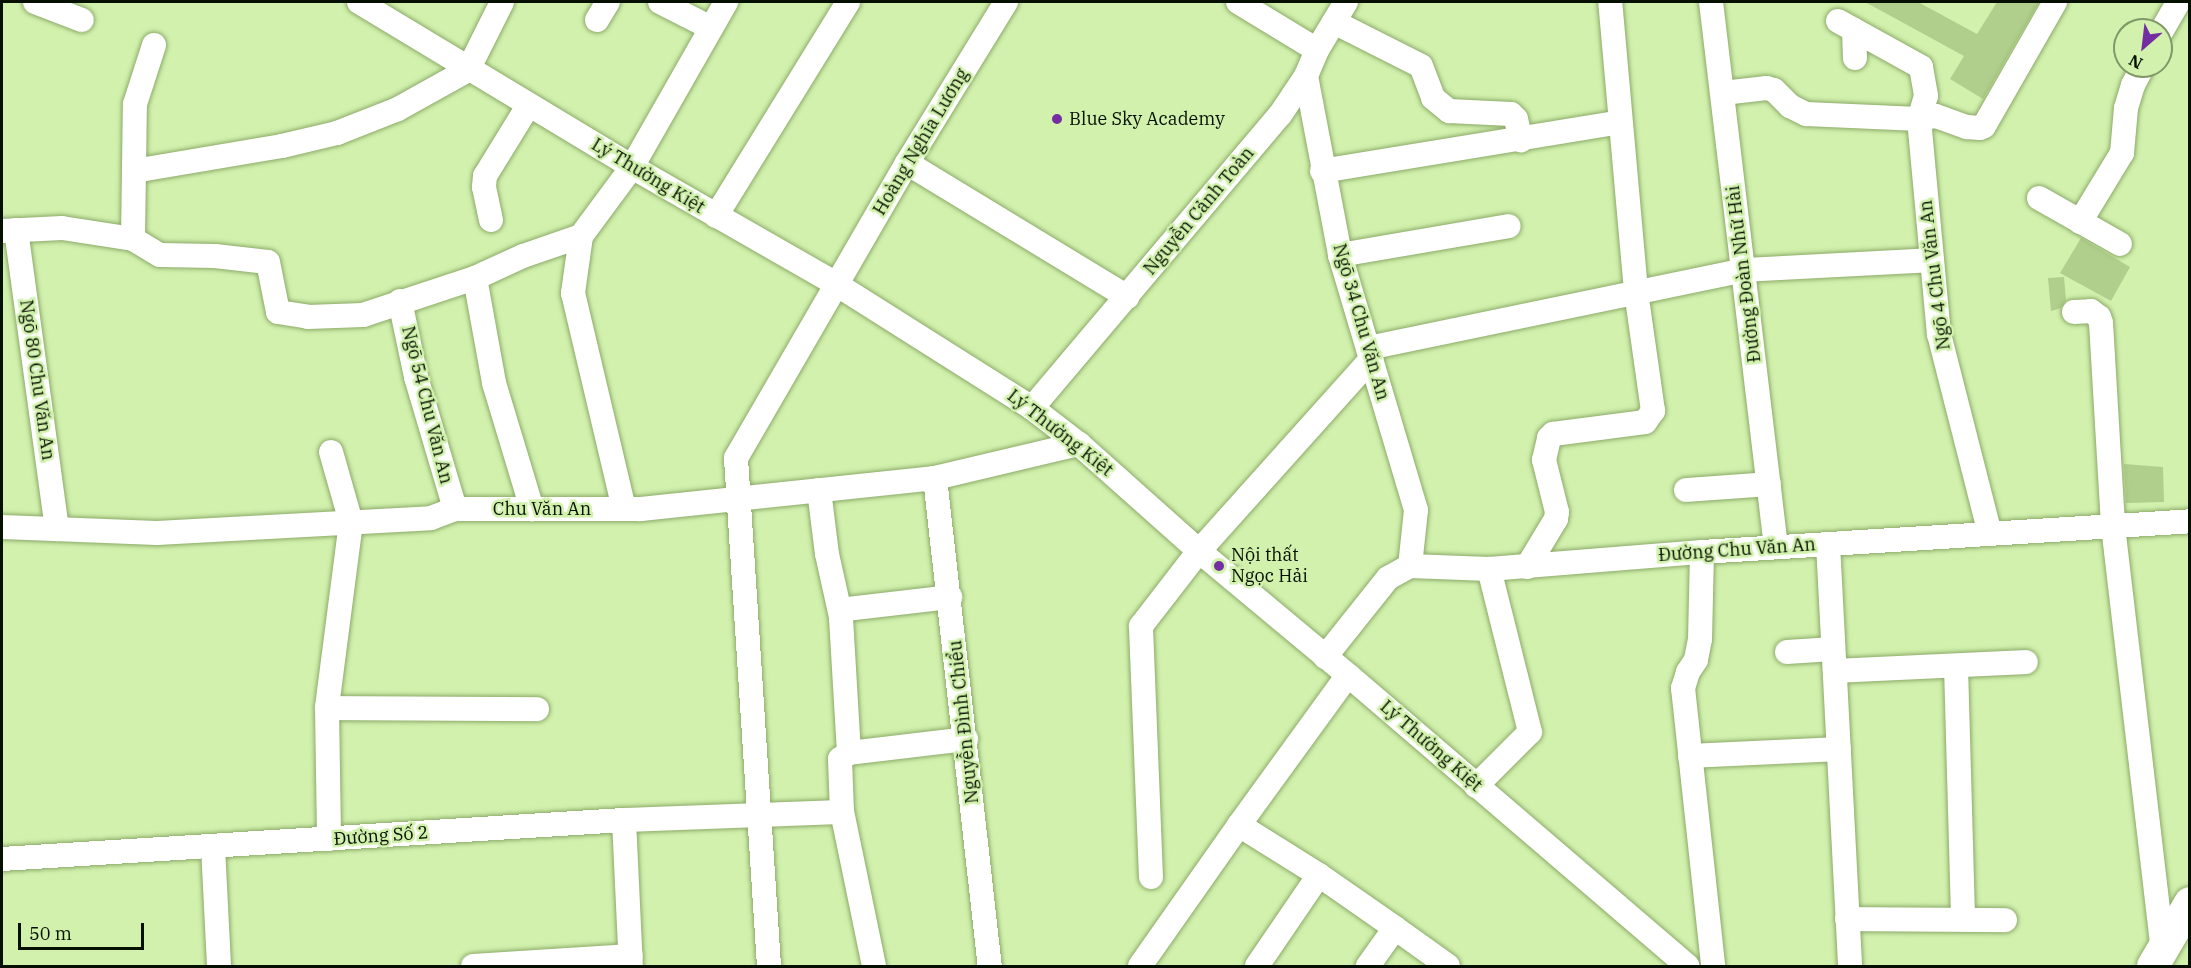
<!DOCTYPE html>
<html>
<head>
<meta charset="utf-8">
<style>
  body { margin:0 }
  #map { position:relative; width:2191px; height:968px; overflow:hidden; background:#d1f1ad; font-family:"IBM Plex Serif",serif }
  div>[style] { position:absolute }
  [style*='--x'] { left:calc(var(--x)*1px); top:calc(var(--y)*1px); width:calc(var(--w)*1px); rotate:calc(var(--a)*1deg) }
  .building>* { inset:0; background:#b0cf8c }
  .roads { filter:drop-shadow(0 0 2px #8daa69) drop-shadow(0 0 2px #8daa69) }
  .minor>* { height:24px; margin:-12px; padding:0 12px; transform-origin:12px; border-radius:12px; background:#fff }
  .major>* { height:32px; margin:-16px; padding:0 16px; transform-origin:16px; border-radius:16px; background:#fff }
  .dots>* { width:16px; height:16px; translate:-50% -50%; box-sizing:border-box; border:3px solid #d1f1ad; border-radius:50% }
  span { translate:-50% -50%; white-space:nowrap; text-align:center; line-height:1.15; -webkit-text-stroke:5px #d1f1ad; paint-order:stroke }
  .poi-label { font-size:18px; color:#061000 }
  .left { translate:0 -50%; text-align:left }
  .street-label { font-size:18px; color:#061000 }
  .frame { position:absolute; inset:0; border:3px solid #061000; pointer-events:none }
  .north { position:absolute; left:2113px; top:18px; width:60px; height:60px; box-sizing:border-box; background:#d1f1ad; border:2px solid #809768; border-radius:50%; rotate:208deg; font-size:16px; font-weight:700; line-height:24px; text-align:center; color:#061000 }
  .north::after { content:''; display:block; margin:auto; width:21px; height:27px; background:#742ea1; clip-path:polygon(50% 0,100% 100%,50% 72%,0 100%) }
  .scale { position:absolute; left:18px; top:923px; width:126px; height:27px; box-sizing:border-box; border:3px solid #061000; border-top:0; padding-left:8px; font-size:18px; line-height:21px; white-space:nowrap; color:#061000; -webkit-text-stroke:4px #d1f1ad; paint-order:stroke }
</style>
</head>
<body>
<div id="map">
  <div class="building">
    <div style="clip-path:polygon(1865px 2px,1918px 2px,1977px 34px,1997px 2px,2039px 2px,1983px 99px,1950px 79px,1964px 56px)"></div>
    <div style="clip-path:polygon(2081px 238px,2130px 267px,2111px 301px,2060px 273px)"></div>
    <div style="clip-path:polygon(2064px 277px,2066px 300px,2061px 308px,2051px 311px,2048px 278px)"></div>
    <div style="clip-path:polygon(2124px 464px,2163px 467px,2164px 502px,2126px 503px)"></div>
  </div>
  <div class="roads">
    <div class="minor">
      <div style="--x:35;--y:2;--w:50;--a:21"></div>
      <div style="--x:359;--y:2;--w:319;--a:31.1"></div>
      <div style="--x:632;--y:167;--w:235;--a:29.8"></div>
      <div style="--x:836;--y:284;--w:232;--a:32.3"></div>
      <div style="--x:1032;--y:408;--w:59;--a:37.5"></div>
      <div style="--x:1079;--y:444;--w:161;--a:41.7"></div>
      <div style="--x:1199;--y:551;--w:194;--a:39.8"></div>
      <div style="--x:1348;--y:675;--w:447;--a:40.6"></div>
      <div style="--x:660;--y:2;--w:57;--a:27"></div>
      <div style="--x:1238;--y:2;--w:92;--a:31.3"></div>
      <div style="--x:1711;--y:2;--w:549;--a:83.2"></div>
      <div style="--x:597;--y:20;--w:21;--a:-59"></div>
      <div style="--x:1838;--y:21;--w:95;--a:29"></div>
      <div style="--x:1921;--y:67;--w:29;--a:80"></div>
      <div style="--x:1926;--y:96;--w:24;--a:107"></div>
      <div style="--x:1919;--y:119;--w:216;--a:84.7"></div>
      <div style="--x:1939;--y:334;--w:206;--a:75.7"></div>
      <div style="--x:1334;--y:22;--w:97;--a:26.8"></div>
      <div style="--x:1421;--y:66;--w:34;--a:69"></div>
      <div style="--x:1433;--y:98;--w:21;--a:39"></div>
      <div style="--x:1449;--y:111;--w:62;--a:2.8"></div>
      <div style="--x:1511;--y:114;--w:7;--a:45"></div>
      <div style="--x:1516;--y:119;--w:22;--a:77"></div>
      <div style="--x:1854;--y:30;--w:28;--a:88"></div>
      <div style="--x:2161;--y:32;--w:34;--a:-60"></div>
      <div style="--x:468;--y:70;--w:76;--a:-63.4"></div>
      <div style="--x:1306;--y:76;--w:182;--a:79.2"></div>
      <div style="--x:1340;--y:255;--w:266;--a:73.4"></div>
      <div style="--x:1416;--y:510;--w:56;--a:96.1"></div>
      <div style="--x:1723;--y:93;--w:44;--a:-6.5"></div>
      <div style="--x:1767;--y:88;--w:7;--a:16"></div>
      <div style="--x:1774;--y:90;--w:23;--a:45"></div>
      <div style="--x:1790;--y:106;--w:18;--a:27"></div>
      <div style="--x:1806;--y:114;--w:113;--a:2.5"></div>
      <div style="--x:1919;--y:119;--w:17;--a:-10"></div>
      <div style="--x:1936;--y:116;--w:33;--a:20"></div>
      <div style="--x:1967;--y:127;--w:13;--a:4"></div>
      <div style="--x:1980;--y:128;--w:4;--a:-27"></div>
      <div style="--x:1984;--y:126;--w:143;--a:-60.2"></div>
      <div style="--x:907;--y:163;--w:258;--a:31.3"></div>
      <div style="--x:134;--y:171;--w:150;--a:-9.6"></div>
      <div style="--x:282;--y:146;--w:57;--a:-13.3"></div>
      <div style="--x:337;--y:133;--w:66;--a:-21.5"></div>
      <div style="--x:398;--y:109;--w:80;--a:-29.1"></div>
      <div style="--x:1322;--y:171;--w:302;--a:-9.3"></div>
      <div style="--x:2039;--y:198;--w:93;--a:29.6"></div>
      <div style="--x:716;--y:216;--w:251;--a:-58.3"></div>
      <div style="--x:491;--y:220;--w:34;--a:-102"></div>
      <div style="--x:484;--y:187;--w:11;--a:-85"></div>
      <div style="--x:485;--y:176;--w:82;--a:-58.4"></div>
      <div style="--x:2080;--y:222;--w:81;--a:-58.7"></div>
      <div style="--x:2122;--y:153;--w:45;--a:-84.9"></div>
      <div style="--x:2126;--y:108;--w:24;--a:-73"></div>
      <div style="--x:2133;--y:85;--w:21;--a:-62"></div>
      <div style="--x:16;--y:230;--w:302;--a:82.2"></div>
      <div style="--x:2;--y:231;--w:60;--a:-2.9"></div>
      <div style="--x:62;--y:228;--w:72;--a:8.8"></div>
      <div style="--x:133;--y:239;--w:31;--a:31"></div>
      <div style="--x:160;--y:255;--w:55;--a:1"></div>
      <div style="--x:215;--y:256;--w:53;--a:6.5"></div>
      <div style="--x:268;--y:262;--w:51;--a:78.7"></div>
      <div style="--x:278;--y:312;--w:30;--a:9"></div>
      <div style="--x:308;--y:317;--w:55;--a:-2.1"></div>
      <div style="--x:363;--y:315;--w:118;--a:-18.3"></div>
      <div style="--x:475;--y:278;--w:53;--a:-24.6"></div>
      <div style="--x:523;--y:256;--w:61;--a:-19"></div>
      <div style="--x:581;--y:236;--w:86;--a:-53.5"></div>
      <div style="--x:632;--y:167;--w:190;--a:-60.3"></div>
      <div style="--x:581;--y:236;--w:58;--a:98"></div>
      <div style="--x:573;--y:293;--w:222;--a:76.7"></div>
      <div style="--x:133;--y:239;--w:135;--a:-89.2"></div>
      <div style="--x:135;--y:104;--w:62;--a:-72.1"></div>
      <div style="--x:1340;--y:255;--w:171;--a:-9.7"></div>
      <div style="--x:475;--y:278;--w:107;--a:79.7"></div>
      <div style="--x:494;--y:383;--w:132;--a:73.2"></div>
      <div style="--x:400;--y:301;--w:78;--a:78.1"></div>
      <div style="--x:416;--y:377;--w:138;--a:73.5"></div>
      <div style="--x:2074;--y:312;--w:17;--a:-3"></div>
      <div style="--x:2091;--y:311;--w:10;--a:37"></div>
      <div style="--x:2099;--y:317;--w:6;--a:72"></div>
      <div style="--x:2101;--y:323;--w:203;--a:86.6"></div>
      <div style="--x:2113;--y:526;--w:427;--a:83.3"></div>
      <div style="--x:1368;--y:348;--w:384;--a:-11.7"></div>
      <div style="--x:1744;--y:270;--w:188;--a:-3"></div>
      <div style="--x:1032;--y:408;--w:384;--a:-49.8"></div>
      <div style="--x:1280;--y:115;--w:47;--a:-56.3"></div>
      <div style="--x:1306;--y:76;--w:28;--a:-67"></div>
      <div style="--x:1317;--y:50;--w:56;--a:-58.9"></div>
      <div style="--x:331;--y:452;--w:73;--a:74.1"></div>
      <div style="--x:351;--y:522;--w:188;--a:97.4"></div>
      <div style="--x:327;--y:708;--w:210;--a:0.3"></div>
      <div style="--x:935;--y:478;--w:491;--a:83.6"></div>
      <div style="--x:819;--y:490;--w:64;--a:82.9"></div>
      <div style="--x:827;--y:554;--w:65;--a:77.5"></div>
      <div style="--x:1686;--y:490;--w:83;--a:-4.1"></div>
      <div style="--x:2;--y:527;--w:155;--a:2.2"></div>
      <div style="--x:157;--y:533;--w:274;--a:-3.1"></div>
      <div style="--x:431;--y:518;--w:26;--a:-21"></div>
      <div style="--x:455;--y:509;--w:186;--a:0"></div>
      <div style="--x:641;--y:509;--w:296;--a:-6"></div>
      <div style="--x:935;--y:478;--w:148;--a:-13.3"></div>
      <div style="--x:1828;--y:544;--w:423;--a:87"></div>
      <div style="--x:1702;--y:552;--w:87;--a:91.3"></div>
      <div style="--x:1700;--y:639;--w:21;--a:101"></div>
      <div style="--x:1696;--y:660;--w:14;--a:124"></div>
      <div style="--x:1688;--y:672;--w:17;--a:107"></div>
      <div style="--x:1683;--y:688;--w:280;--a:83.8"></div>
      <div style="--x:1527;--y:567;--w:56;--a:-58.9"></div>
      <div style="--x:1556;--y:519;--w:7;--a:-82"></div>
      <div style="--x:1557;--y:512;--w:54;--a:-104"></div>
      <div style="--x:1544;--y:460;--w:23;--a:-77"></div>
      <div style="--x:1549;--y:438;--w:6;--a:-45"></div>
      <div style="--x:1553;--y:434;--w:93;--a:-7.4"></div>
      <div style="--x:1645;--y:422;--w:14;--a:-54"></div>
      <div style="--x:1653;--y:411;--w:121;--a:-98.1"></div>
      <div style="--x:1636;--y:291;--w:290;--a:-95.1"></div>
      <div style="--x:1787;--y:652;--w:46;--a:-3.7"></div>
      <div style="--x:1325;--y:657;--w:101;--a:-51.4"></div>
      <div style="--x:1388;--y:578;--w:25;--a:-29"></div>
      <div style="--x:1410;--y:566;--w:79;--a:2.2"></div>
      <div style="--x:1489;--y:569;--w:214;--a:-4.6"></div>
      <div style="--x:1702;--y:552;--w:489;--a:-3.6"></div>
      <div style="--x:1956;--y:666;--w:253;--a:88.4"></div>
      <div style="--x:1835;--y:671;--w:191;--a:-2.7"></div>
      <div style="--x:327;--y:708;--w:131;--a:89.1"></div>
      <div style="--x:849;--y:753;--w:136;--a:-93.4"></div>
      <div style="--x:841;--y:617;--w:5;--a:-68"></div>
      <div style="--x:843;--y:612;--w:5;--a:-37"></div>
      <div style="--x:847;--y:609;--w:104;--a:-6.6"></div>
      <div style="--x:1690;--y:756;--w:149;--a:-2.7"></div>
      <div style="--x:1476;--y:786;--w:76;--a:-45"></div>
      <div style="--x:1530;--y:732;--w:168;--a:-104.1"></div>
      <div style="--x:624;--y:820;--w:146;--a:87.3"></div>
      <div style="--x:1239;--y:825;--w:185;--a:-54"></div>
      <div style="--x:213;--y:847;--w:119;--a:87.1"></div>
      <div style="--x:2;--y:859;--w:623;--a:-3.59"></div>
      <div style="--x:624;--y:820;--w:218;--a:-2.1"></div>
      <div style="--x:1319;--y:875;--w:93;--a:34.9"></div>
      <div style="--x:1395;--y:928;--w:47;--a:125.4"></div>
      <div style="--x:1151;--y:877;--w:251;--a:-92.3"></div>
      <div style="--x:1141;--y:626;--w:95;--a:-52.3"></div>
      <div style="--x:1199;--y:551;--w:258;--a:-48.1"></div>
      <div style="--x:1847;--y:919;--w:158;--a:0.4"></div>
      <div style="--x:1395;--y:928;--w:65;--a:35.6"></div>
      <div style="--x:473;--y:966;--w:158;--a:-3.6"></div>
      <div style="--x:769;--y:966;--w:509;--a:-93.72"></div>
      <div style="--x:736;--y:458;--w:341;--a:-59.9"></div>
      <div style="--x:907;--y:163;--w:189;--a:-58.4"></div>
      <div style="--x:874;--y:966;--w:157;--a:-101.7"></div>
      <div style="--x:842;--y:812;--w:53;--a:-92.2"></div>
      <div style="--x:840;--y:759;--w:11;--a:-34"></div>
      <div style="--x:849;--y:753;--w:118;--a:-6.8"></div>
      <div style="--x:1140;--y:966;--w:172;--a:-54.9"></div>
      <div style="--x:1239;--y:825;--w:94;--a:32"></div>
      <div style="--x:1319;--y:875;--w:110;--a:124.3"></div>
    </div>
    <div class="major">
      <div style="--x:2153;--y:966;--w:73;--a:-59.6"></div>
    </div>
  </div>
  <div class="dots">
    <div style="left:1057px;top:119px;background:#742ea1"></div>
    <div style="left:1219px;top:566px;background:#742ea1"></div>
  </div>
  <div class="poi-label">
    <span class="left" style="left:1069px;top:119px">Blue Sky Academy</span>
    <span class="left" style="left:1231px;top:566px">Nội thất<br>Ngọc Hải</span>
  </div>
  <div class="street-label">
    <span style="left:921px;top:142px;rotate:-59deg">Hoàng Nghĩa Lương</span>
    <span style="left:648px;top:176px;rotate:31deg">Lý Thường Kiệt</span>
    <span style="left:1199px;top:211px;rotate:-50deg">Nguyễn Cảnh Toàn</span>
    <span style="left:1744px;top:274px;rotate:-97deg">Đường Đoàn Nhữ Hài</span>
    <span style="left:1935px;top:275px;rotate:-97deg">Ngõ 4 Chu Văn An</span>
    <span style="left:1361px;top:322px;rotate:74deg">Ngõ 34 Chu Văn An</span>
    <span style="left:37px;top:380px;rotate:82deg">Ngõ 80 Chu Văn An</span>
    <span style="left:427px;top:405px;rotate:76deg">Ngõ 54 Chu Văn An</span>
    <span style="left:1060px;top:433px;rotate:38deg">Lý Thường Kiệt</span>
    <span style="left:542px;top:509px">Chu Văn An</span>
    <span style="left:1737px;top:550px;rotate:-4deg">Đường Chu Văn An</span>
    <span style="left:964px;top:722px;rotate:-96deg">Nguyễn Đình Chiểu</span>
    <span style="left:1431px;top:746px;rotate:41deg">Lý Thường Kiệt</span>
    <span style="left:381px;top:836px;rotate:-4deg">Đường Số 2</span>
  </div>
  <div class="frame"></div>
  <div class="north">N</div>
  <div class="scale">50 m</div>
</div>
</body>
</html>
